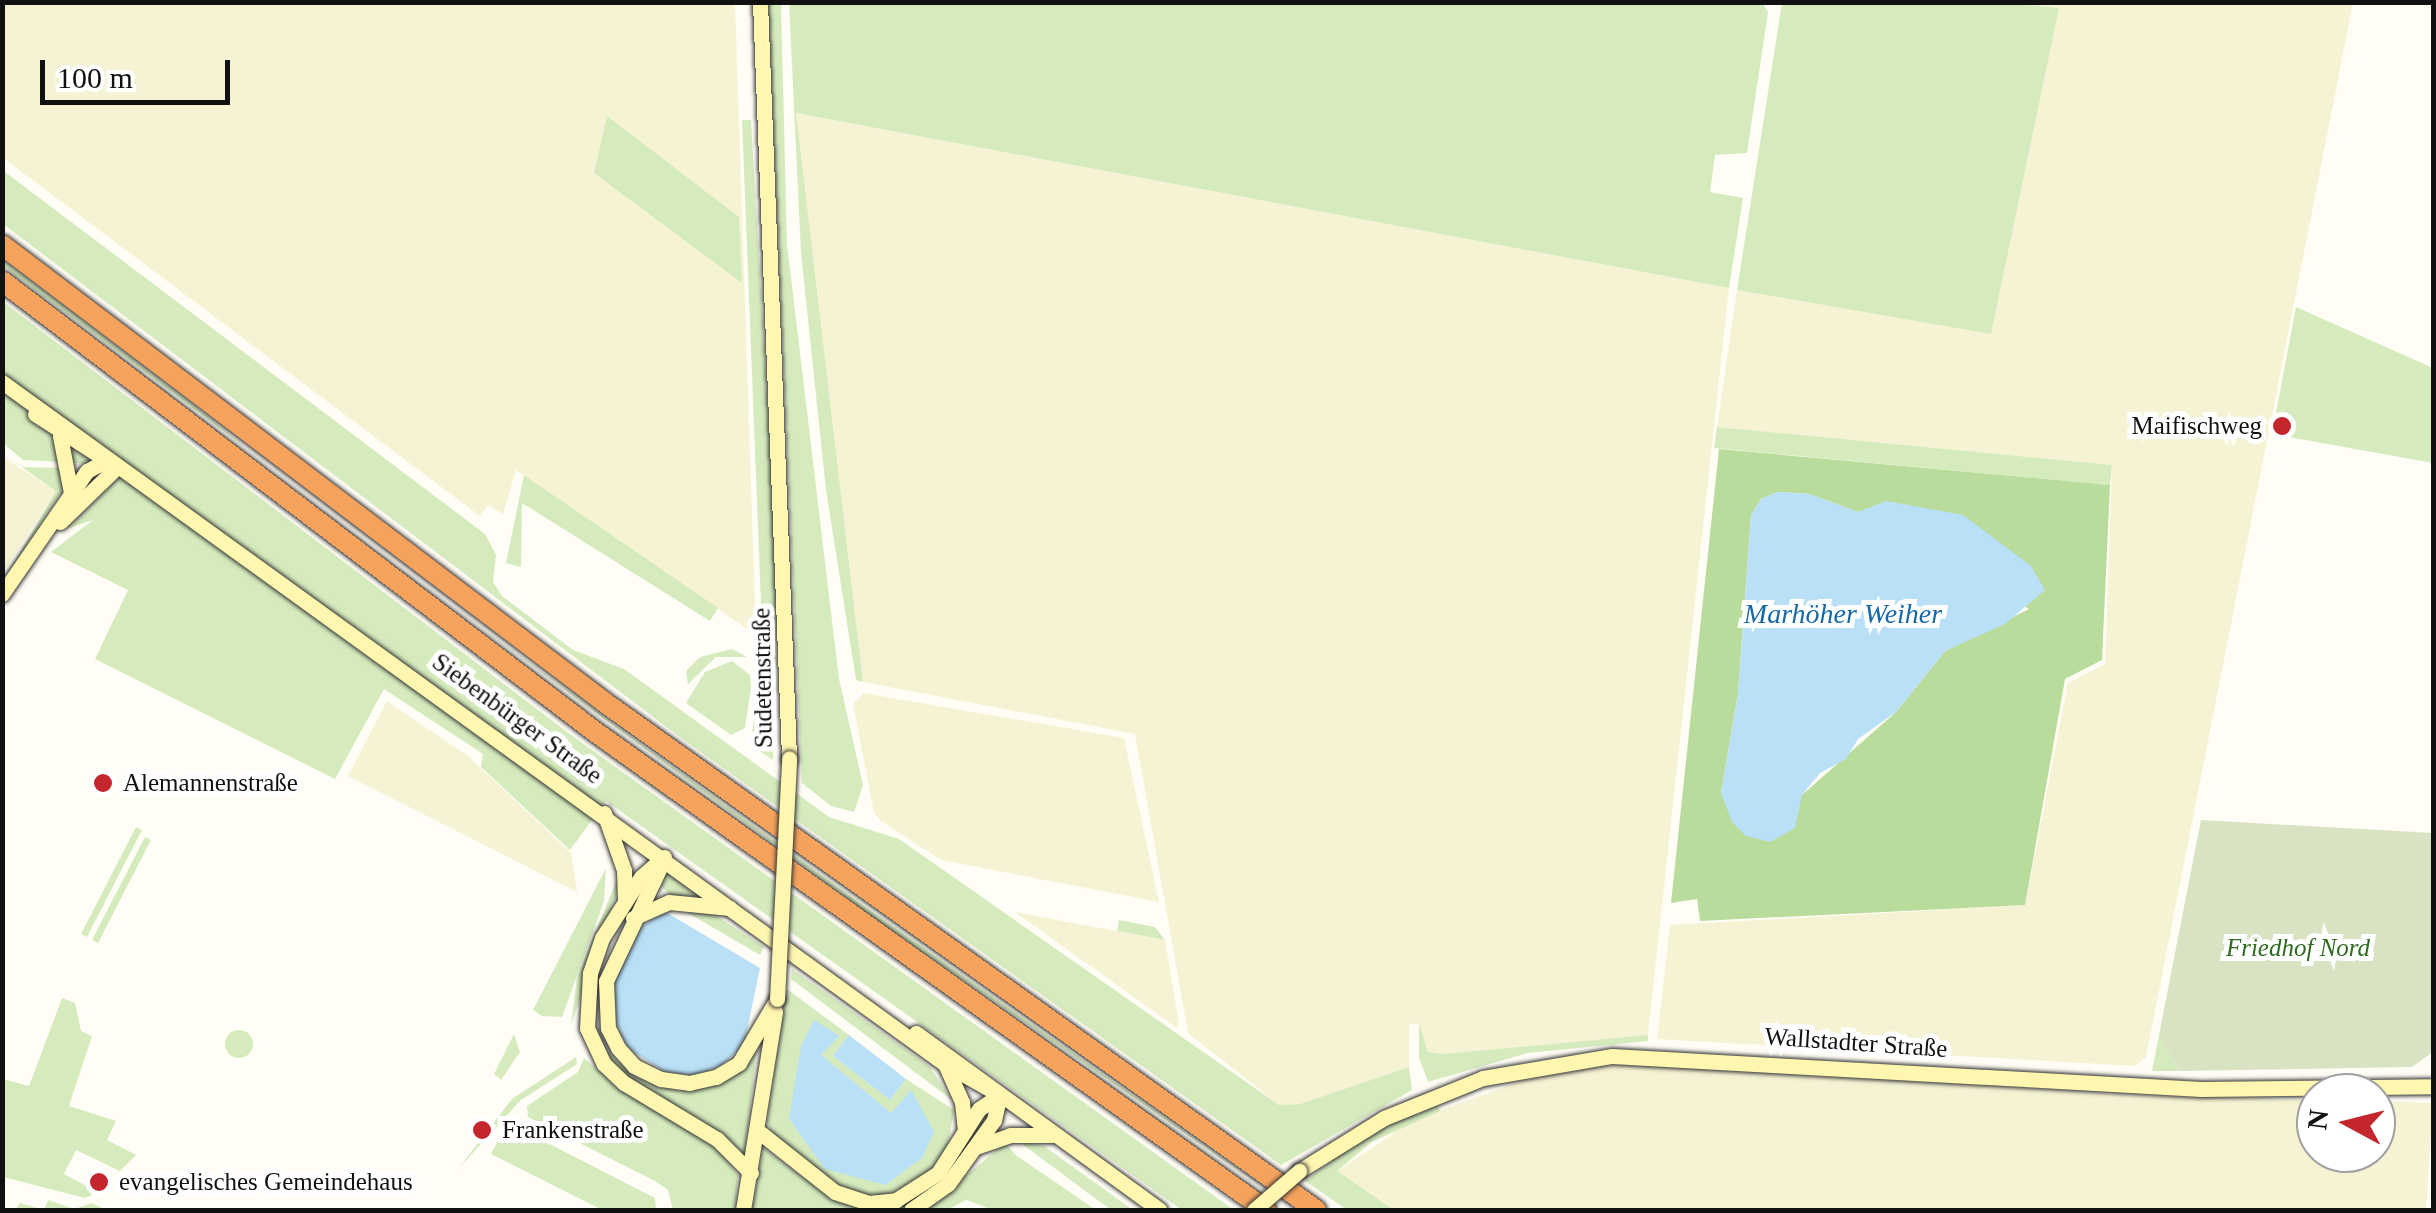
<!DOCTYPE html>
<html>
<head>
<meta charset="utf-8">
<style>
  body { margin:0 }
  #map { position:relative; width:2436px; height:1213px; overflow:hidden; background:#fffdf5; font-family:Georgia,serif }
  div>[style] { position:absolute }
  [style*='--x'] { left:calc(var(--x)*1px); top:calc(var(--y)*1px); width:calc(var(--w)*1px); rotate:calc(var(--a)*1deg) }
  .farmland>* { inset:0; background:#f6f3d4 }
  .green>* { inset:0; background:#d5ebbd }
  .round { border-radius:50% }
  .forest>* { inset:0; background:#b9dc9c }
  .cemetery>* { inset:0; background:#d9e3c4 }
  .water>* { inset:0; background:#b9e0f7 }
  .roads { filter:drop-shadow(0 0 2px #333) drop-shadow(0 0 2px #333) }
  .secondary>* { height:15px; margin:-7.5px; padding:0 7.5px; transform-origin:7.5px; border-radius:7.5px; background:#fff6b0 }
  .highway>* { height:20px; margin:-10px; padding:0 10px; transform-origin:10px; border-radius:10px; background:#f5a25d }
  .bridges { filter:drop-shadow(0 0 2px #333) drop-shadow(0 0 2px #333) }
  .secondary-bridge>* { height:15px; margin:-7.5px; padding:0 7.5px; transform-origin:7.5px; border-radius:7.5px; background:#fff6b0 }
  .dots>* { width:28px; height:28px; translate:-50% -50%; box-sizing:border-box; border:5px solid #fff; border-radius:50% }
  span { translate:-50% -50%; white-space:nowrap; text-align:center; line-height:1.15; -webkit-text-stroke:10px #fff; paint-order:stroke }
  .poi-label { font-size:25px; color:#111 }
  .right { translate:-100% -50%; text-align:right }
  .left { translate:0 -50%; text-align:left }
  .street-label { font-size:25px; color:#111 }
  .park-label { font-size:25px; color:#2f6b1f; font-style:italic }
  .water-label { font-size:28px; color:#1768a6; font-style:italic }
  .frame { position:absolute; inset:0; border:5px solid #111; pointer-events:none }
  .north { position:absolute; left:2296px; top:1073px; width:100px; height:100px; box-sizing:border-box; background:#fff; border:2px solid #a0a0a0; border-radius:50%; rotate:277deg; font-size:28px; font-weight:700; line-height:40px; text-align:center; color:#111 }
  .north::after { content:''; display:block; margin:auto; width:35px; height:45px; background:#c4262e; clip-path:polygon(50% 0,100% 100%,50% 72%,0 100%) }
  .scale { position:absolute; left:40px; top:60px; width:190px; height:45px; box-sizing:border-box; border:5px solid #111; border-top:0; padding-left:12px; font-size:30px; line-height:35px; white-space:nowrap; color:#111; -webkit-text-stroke:8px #fff; paint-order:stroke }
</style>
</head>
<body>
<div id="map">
  <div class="farmland">
    <div style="clip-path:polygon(2px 3px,735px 3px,756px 635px,516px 470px,503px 514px,488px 505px,480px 516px,3px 158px)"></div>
    <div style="clip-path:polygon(2011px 3px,2353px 3px,2146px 1057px,2135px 1066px,1657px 1039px,1670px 925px,2025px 905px,2068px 683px,2105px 664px,2112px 465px,1717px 427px,1737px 290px,1991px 333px,2059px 8px)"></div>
    <div style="clip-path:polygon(795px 113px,1729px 288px,1648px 1035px,1441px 1054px,1428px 1052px,1419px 1023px,1409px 1025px,1409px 1067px,1300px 1104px,1279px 1105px,1188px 1033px,1135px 734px,863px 682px)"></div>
    <div style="clip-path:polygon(3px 457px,56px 491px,3px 572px)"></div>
    <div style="clip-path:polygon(864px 693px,1124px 738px,1159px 902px,941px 860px,881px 821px,874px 813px,853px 704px)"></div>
    <div style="clip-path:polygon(387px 701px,468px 756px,571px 853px,577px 892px,348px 776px)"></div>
    <div style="clip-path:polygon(1015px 912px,1165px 940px,1179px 1024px,1177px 1028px)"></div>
    <div style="clip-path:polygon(1645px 1061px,2128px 1095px,2316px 1100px,2316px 1153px,2376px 1153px,2376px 1101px,2433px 1103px,2426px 1210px,1394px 1210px,1336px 1172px,1412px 1121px,1527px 1079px,1573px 1066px)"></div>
  </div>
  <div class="green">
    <div style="clip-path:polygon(768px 3px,781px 3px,787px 244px,839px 679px,863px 785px,854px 812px,831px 806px,802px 783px)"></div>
    <div style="clip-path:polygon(789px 3px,1763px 4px,1768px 12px,1747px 153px,1715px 155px,1710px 192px,1743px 198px,1729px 288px,796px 113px,863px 682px,856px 680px,826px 490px,801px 253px)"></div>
    <div style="clip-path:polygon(2011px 3px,2059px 8px,1991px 334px,1737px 290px,1782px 3px)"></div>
    <div style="clip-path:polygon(607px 116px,739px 217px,742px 283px,594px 173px)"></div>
    <div style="clip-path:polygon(742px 120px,751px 120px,778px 586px,773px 760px,754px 747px,752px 734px,763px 655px)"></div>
    <div style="clip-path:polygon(5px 172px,485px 534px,496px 555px,493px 582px,502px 596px,573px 650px,624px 669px,829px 817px,899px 839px,1279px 1105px,1300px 1104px,1409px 1067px,1412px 1090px,1281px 1165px,681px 738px,3px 224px)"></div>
    <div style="clip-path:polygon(3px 260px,205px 414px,245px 447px,3px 266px)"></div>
    <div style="clip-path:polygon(2px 301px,571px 735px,1234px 1210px,1182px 1210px,606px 801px,570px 850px,481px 767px,483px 754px,384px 689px,335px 779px,95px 659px,128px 590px,51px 552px,93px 520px,67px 529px,130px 466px,23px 460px,3px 443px)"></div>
    <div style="clip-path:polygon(2296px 307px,2433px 368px,2433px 463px,2272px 434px)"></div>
    <div style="clip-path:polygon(1717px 427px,2112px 465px,2110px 485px,1714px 448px)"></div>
    <div style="clip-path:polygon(3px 454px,23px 467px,65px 468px,66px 485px,3px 581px,56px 491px)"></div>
    <div style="clip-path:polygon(524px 475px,718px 608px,710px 621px,522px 503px,521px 567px,506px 563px)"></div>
    <div style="clip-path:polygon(458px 611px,867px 908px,1296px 1210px,877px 920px)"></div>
    <div style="clip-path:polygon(732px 649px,747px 657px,716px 657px,688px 684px,686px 671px,700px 657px)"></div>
    <div style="clip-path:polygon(732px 661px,750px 675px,751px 688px,745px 728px,731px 735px,686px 703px,705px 672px)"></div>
    <div style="clip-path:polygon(136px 827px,142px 830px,87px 937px,81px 934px)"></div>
    <div style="clip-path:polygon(145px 837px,151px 840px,98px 943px,92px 940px)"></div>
    <div style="clip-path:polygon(606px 868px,604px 901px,562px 1017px,542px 1016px,533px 1010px)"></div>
    <div style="clip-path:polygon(668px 872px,699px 893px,698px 896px,671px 896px,659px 884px)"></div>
    <div style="clip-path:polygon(619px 875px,616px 896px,571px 1025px,577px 977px)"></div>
    <div style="clip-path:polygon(676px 906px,715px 915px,764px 947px,760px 955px)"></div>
    <div style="clip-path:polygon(1119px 920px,1155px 927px,1165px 940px,1117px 931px)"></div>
    <div style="clip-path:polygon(792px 969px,929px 1066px,952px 1100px,791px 979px)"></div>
    <div style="clip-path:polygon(787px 989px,849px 1035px,833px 1056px,890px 1100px,906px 1079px,954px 1110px,948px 1145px,924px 1179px,883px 1196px,859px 1195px,839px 1189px,778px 1145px,767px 1122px)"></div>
    <div style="clip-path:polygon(62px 998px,75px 1003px,81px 1031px,92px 1036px,69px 1106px,116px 1121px,107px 1140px,136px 1155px,120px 1171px,76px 1150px,64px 1174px,90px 1188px,92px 1195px,85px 1198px,3px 1177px,3px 1079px,29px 1086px)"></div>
    <div style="clip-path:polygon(1419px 1023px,1428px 1052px,1441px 1054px,1648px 1035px,1648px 1041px,1528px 1053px,1428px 1082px,1419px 1058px)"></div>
    <div class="round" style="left:225px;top:1030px;width:28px;height:28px"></div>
    <div style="clip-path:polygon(514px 1034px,520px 1052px,501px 1080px,494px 1074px)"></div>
    <div style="clip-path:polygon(2159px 1035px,2180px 1071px,2152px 1071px)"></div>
    <div style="clip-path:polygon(757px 1047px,745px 1154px,616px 1069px,604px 1048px,635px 1077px,679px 1091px,727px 1079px)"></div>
    <div style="clip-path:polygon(576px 1057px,577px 1064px,521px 1100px,458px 1169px,512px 1099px)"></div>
    <div style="clip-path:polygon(584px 1058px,607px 1078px,715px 1145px,738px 1175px,735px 1210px,673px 1210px,668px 1190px,655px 1181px,528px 1117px,527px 1106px,578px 1072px)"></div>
    <div style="clip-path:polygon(1437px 1101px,1440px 1111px,1372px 1142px,1337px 1171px,1394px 1210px,1347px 1210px,1305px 1181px,1369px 1133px)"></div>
    <div style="clip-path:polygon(982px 1115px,989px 1120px,958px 1165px,936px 1189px,915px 1204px,897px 1210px,752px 1210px,763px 1148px,824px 1193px,852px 1206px,884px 1209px,934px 1187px)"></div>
    <div style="clip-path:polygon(502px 1132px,524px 1144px,530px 1134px,655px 1198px,656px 1210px,602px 1210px,491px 1154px)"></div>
    <div style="clip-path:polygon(1018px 1141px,1044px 1146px,1133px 1210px,1111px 1210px)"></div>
    <div style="clip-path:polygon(1005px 1143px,1017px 1156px,1096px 1210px,993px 1210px,966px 1200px,947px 1210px,925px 1210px)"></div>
    <div style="clip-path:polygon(48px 1200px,74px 1209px,92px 1203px,106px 1210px,15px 1210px,20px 1203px,44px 1210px)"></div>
  </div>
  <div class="forest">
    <div style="clip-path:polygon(evenodd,1719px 449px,2110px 485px,2102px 660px,2065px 679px,2025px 905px,1700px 921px,1697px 899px,1671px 903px,1719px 449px,1778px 492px,1809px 494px,1858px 512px,1875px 510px,2029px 609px,1945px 651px,1896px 712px,1802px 795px,1721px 793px,1738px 694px,1751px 515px,1761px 499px,1778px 492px)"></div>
  </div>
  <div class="cemetery">
    <div style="clip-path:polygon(2201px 820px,2433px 833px,2433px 1052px,2412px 1067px,2180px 1071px,2159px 1035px)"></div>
  </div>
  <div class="water">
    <div style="clip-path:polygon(1778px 492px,1809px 494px,1858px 512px,1886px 501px,1963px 515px,2031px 566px,2045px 590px,2005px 624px,1945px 651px,1896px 712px,1858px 739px,1846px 759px,1820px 773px,1802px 795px,1795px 828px,1770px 842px,1746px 836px,1732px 822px,1721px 793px,1738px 694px,1751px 515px,1761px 499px)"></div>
    <div style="clip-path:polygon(664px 911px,760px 968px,744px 1045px,722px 1065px,696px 1075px,667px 1073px,627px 1048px,611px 1009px,611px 986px,631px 934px)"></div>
    <div style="clip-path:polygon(814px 1020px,839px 1036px,821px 1055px,891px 1113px,911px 1090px,934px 1132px,922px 1158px,885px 1185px,825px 1169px,789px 1119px,801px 1046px)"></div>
    <div style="clip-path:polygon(849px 1035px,906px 1079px,890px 1100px,833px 1056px)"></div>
  </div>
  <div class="roads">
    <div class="secondary">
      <div style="--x:760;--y:2;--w:757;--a:87.8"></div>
      <div style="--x:2;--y:382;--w:1164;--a:35.88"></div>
      <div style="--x:945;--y:1064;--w:63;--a:29.4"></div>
      <div style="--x:35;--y:414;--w:81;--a:32.9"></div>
      <div style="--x:60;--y:436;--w:58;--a:79.1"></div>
      <div style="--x:60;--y:522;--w:79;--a:-44"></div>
      <div style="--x:2;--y:594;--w:150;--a:-55.4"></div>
      <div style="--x:87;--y:471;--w:23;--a:-29"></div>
      <div style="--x:604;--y:813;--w:60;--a:70.7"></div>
      <div style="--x:624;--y:870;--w:29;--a:88"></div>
      <div style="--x:664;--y:857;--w:30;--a:139"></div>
      <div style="--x:641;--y:877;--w:72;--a:122.6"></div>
      <div style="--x:602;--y:938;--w:37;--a:109"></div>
      <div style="--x:590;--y:973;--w:55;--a:93.1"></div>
      <div style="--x:587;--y:1028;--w:40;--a:65"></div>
      <div style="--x:604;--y:1064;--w:28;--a:44"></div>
      <div style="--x:624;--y:1083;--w:109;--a:31.1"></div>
      <div style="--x:717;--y:1139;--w:48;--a:45"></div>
      <div style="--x:663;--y:861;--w:133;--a:115.4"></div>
      <div style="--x:606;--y:981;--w:47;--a:87.6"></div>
      <div style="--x:608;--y:1028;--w:22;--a:63"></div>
      <div style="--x:618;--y:1048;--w:24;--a:48"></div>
      <div style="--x:634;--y:1066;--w:30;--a:26"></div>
      <div style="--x:661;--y:1079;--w:28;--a:8"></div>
      <div style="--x:689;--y:1083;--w:28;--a:-13"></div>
      <div style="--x:716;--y:1077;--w:27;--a:-31"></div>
      <div style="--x:739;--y:1063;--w:74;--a:-59.3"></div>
      <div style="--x:633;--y:918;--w:39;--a:-24"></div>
      <div style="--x:669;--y:902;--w:61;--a:5.6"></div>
      <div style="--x:916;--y:1033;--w:301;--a:36"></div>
      <div style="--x:945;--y:1064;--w:42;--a:65.9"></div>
      <div style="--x:962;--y:1102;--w:29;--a:84"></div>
      <div style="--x:758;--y:1131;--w:98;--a:38.4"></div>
      <div style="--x:835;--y:1192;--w:36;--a:18"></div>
      <div style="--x:869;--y:1203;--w:27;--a:-6"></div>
      <div style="--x:896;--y:1200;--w:50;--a:-32.7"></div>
      <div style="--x:938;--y:1173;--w:76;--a:-57.4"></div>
      <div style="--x:979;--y:1109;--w:25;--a:-34"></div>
      <div style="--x:976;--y:1147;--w:36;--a:-19"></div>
      <div style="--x:1010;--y:1135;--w:44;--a:0"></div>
      <div style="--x:1299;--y:1171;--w:100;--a:-31.9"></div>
      <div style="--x:1384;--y:1118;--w:107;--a:-22"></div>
      <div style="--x:1483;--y:1078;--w:131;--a:-9.7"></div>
      <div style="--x:1612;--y:1056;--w:590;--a:3.21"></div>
      <div style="--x:2201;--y:1089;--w:233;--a:-0.7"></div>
      <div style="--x:743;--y:1210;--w:201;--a:-80.8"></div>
      <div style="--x:911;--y:1210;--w:45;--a:-35.1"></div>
      <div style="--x:948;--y:1184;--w:79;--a:-54.3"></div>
      <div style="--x:994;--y:1120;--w:26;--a:-77"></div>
    </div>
    <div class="highway">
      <div style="--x:2;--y:245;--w:756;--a:37.2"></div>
      <div style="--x:604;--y:702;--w:875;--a:35.51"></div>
      <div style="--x:2;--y:281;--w:749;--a:37.24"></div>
      <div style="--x:598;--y:734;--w:820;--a:35.47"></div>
    </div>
  </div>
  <div class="bridges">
    <div class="secondary-bridge">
      <div style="--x:777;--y:999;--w:241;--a:-87.1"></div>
      <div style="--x:1254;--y:1210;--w:60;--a:-40.9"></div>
    </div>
  </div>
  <div class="dots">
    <div style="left:2282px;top:426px;background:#c4262e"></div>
    <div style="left:103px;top:783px;background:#c4262e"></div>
    <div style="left:482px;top:1130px;background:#c4262e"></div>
    <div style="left:99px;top:1182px;background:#c4262e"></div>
  </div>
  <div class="poi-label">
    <span class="right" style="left:2262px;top:426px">Maifischweg</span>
    <span class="left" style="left:123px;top:783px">Alemannenstraße</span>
    <span class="left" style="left:502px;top:1130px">Frankenstraße</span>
    <span class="left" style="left:119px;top:1182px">evangelisches Gemeindehaus</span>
  </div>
  <div class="street-label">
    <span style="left:763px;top:678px;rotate:-91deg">Sudetenstraße</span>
    <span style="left:517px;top:719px;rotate:36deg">Siebenbürger Straße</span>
    <span style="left:1856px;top:1043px;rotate:4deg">Wallstadter Straße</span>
  </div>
  <div class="park-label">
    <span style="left:2298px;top:948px">Friedhof Nord</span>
  </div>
  <div class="water-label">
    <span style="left:1843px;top:614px">Marhöher Weiher</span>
  </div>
  <div class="frame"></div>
  <div class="north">N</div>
  <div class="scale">100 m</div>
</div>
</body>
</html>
